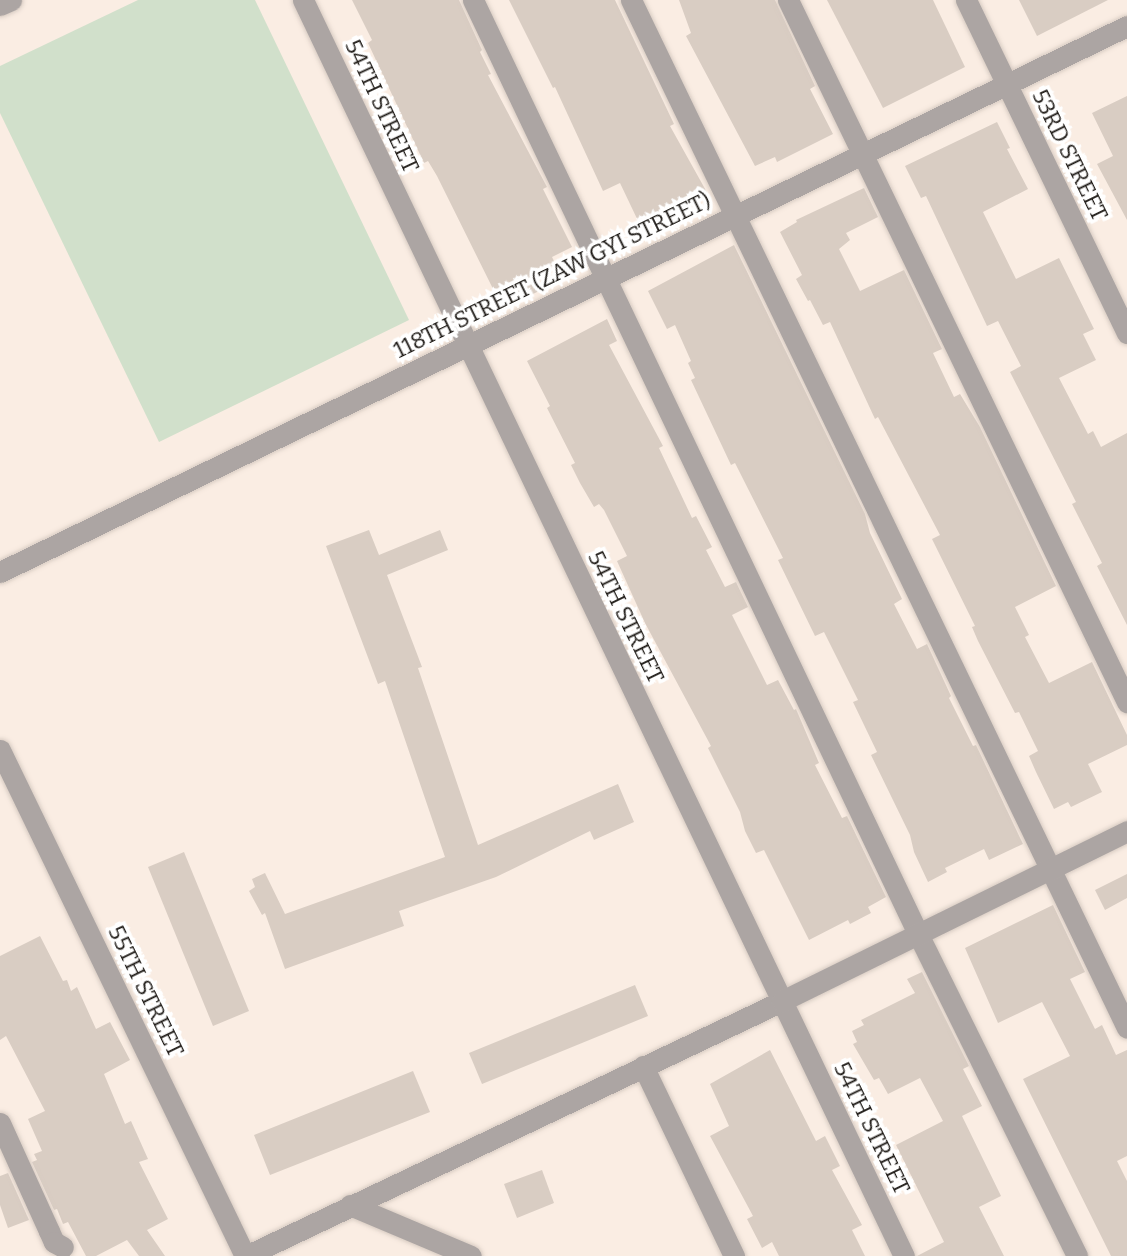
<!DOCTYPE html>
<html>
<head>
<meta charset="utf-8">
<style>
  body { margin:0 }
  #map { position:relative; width:1127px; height:1256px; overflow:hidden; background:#faede3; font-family:Bitter,serif }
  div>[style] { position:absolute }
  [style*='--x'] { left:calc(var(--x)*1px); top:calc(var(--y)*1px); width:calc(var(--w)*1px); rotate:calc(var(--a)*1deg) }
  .green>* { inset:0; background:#d1e0cb }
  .building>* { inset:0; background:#d9cdc3 }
  .roads { filter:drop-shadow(0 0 2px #d7cbc2) drop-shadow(0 0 2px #d7cbc2) }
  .minor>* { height:21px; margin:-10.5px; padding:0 10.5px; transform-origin:10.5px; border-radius:10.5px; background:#aca5a3 }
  span { translate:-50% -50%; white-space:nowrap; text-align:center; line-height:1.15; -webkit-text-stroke:7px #fff; paint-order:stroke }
  .street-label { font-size:23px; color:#1d1915 }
</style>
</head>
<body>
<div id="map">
  <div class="green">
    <div style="clip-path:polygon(138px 0,255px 0,409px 320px,159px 442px,0 113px,0 66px)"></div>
  </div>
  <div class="building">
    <div style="clip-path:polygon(352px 0,459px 0,482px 50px,480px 52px,491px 74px,488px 75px,547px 187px,543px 189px,572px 247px,552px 257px,556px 265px,536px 275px,543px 289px,503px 309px,437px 176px,428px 161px,424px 163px,409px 131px,368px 43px,372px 40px)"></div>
    <div style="clip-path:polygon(509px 0,615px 0,674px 124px,670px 126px,709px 196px,640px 225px,620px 183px,603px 191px,555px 87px,553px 88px)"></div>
    <div style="clip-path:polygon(679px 0,775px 0,815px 86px,810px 89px,833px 134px,777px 162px,775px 157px,755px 166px,686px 36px,691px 33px)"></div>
    <div style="clip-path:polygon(827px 0,933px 0,965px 67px,883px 108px)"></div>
    <div style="clip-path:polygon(1019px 0,1108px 0,1037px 36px)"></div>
    <div style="clip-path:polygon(1127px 96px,1127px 220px,1097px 164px,1113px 156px,1092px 113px)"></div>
    <div style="clip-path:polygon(997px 122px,1010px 148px,1007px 149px,1028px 189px,983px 212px,1016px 279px,1059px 258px,1094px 329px,1083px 334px,1096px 360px,1059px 378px,1088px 434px,1093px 431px,1101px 447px,1127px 433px,1127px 625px,1097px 566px,1102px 563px,1072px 504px,1076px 502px,1010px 372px,1021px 366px,998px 321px,987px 326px,926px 196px,921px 198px,905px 166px)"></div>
    <div style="clip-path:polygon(864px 188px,878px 217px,846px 233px,850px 240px,839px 249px,860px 291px,904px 270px,942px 349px,933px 353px,954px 397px,960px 394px,980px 427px,1056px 586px,1015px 607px,1029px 635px,1025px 637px,1049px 683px,1092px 662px,1127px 735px,1127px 745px,1088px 764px,1102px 792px,1071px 807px,1068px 802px,1054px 809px,1036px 772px,1029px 756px,1038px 751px,1019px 712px,1015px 713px,978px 641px,972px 627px,975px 626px,932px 539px,940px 535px,878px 417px,875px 419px,830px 322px,823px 325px,810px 300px,808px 301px,796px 279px,802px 275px,780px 232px,797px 222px,796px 220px)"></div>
    <div style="clip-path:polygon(734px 245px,865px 514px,870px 533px,902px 599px,894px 604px,917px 649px,927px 644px,951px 696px,949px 698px,973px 746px,976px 745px,1023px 844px,989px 860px,984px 849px,945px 868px,947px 872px,928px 882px,914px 852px,910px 835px,871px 755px,877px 752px,853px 702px,858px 700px,824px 632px,815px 636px,778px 560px,783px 558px,735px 463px,731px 465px,691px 380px,695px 378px,688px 363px,691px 361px,675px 325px,667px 329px,648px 291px)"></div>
    <div style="clip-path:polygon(607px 319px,617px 341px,609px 345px,663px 446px,659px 448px,692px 518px,696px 516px,712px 547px,706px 550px,725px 587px,736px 582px,748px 607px,732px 615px,767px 685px,778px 680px,794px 710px,796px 709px,819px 763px,815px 765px,842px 818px,847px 816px,886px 897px,868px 907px,871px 913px,850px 924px,848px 920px,809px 940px,764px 850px,756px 853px,745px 831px,740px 812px,708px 748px,711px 746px,645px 623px,617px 561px,627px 556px,604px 510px,599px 504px,594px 507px,580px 483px,571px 465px,575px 463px,547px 408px,550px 406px,527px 361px)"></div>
    <div style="clip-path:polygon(369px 530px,379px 555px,440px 530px,448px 550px,387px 575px,422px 667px,418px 668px,478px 845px,618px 784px,634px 822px,594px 840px,590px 831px,496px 877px,399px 911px,404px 926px,285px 969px,265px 913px,262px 915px,249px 891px,255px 887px,252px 879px,265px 873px,285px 914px,445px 857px,385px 681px,378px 684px,326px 546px)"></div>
    <div style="clip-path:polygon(184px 852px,249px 1011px,213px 1026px,148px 867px)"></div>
    <div style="clip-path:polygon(1127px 874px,1127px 898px,1105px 910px,1095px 890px)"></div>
    <div style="clip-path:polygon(1053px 905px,1085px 972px,1070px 979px,1095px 1029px,1102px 1025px,1116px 1055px,1127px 1050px,1127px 1156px,1117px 1161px,1127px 1181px,1127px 1256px,1111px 1256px,1023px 1079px,1070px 1056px,1042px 1002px,998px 1023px,965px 948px)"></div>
    <div style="clip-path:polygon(40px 936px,63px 981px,67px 980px,71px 991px,77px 987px,96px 1029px,110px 1022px,130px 1060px,104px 1074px,125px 1124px,131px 1121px,148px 1159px,139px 1162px,168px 1219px,147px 1230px,165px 1256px,139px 1256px,127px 1240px,96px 1256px,86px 1256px,68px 1222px,63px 1224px,57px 1209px,54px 1210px,32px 1162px,37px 1160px,34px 1154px,42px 1151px,28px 1119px,45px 1111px,6px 1036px,0 1040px,0 956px)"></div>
    <div style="clip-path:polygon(922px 972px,969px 1066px,963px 1069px,982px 1106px,962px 1116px,1001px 1196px,979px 1207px,1004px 1256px,917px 1256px,944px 1242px,896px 1145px,943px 1121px,920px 1078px,888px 1094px,879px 1078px,874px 1080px,853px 1044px,857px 1042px,852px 1031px,864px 1025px,861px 1020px,915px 993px,907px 979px)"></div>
    <div style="clip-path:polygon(635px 985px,648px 1016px,482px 1084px,469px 1053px)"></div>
    <div style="clip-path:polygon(770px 1050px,816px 1141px,825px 1136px,840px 1166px,832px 1170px,862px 1225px,852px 1230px,865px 1256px,779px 1256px,772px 1242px,762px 1248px,747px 1219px,753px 1216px,710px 1136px,729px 1126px,710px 1084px)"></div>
    <div style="clip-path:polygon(413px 1071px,430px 1112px,270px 1175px,254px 1135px)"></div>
    <div style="clip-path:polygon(542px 1170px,554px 1203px,517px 1218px,504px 1184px)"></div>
    <div style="clip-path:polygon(8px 1173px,29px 1220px,8px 1228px,0 1205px,0 1176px)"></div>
  </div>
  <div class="roads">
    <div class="minor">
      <div style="--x:303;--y:0;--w:1392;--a:64.43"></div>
      <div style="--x:473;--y:0;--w:1035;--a:64.52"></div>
      <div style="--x:918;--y:934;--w:359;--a:63.7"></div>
      <div style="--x:631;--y:0;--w:1141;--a:64.24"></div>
      <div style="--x:788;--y:0;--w:780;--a:64.22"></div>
      <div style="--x:966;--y:0;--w:370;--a:64.2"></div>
      <div style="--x:0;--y:5;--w:12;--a:-24"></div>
      <div style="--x:0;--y:572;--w:1252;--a:-25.85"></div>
      <div style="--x:0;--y:750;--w:562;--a:64.16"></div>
      <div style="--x:643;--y:1066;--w:211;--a:64.4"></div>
      <div style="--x:0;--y:1123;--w:119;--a:65.6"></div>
      <div style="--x:49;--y:1231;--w:12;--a:66"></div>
      <div style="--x:54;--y:1242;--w:10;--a:29"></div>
      <div style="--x:350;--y:1205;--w:131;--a:22.9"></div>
      <div style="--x:246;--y:1256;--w:594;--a:-25.44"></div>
      <div style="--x:782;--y:1001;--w:385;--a:-26.2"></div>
    </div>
  </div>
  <div class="street-label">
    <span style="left:382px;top:106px;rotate:65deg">54TH STREET</span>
    <span style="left:1070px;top:155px;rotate:64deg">53RD STREET</span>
    <span style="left:552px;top:275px;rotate:-26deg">118TH STREET (ZAW GYI STREET)</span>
    <span style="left:626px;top:617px;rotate:64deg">54TH STREET</span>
    <span style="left:146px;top:991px;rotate:64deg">55TH STREET</span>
    <span style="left:872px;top:1128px;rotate:64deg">54TH STREET</span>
  </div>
</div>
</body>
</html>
